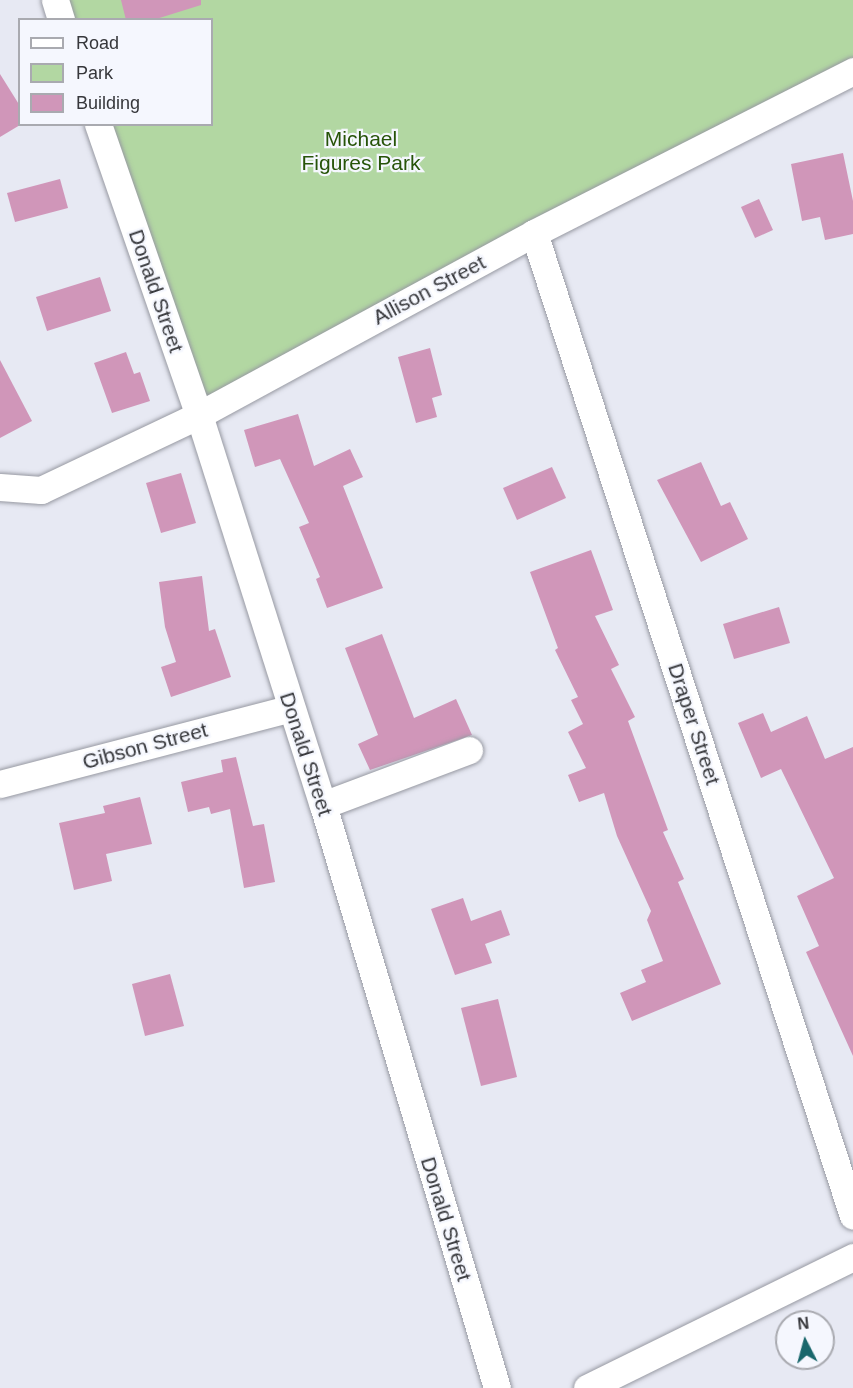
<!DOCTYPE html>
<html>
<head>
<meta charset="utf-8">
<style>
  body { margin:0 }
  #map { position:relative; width:853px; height:1388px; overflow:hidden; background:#e7e9f3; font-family:Helvetica,sans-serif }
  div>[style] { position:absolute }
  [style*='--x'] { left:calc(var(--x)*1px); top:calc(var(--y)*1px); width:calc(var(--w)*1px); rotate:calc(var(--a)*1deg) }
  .green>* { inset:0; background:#b2d7a2 }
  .building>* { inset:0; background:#d096b9 }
  .roads { filter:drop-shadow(0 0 2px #9799a2) drop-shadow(0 0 2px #9799a2) }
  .minor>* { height:27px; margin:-13.5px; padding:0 13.5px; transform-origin:13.5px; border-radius:13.5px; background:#fff }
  span { translate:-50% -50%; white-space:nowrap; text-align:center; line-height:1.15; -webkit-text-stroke:4.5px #f5f7fe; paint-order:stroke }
  .park-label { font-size:21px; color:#275409 }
  .street-label { font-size:21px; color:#36373b }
  .legend { position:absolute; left:18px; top:18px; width:195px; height:108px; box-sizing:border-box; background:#f5f7fe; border:2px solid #a9aab0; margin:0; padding:8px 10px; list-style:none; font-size:18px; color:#36373b }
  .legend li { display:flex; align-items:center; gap:12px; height:30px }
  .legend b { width:30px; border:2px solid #a9aab0 }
  .north { position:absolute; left:775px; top:1310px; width:60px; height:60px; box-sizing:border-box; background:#f5f7fe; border:2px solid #a9aab0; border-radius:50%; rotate:354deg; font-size:16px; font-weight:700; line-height:24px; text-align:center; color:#36373b }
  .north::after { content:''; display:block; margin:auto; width:21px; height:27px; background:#19676c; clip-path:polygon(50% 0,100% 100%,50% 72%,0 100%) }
</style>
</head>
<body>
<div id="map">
  <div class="green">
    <div style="clip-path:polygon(62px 0,853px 0,853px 66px,202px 403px,105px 125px,212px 124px,212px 20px,68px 19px)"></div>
  </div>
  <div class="building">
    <div style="clip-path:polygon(121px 0,201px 0,201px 5px,153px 20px,126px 20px)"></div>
    <div style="clip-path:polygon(0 74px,20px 106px,20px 125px,0 137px)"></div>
    <div style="clip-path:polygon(843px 153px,853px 201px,853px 234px,825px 240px,820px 217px,802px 221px,791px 164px)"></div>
    <div style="clip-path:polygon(60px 179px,68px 208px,15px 222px,7px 193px)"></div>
    <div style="clip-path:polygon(759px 199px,773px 230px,755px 238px,741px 207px)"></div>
    <div style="clip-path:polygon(100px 277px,111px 311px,47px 331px,36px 297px)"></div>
    <div style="clip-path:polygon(430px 348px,442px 395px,432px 398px,437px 417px,416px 423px,398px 357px)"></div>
    <div style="clip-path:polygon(126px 352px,134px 374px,140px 372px,150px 401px,112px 413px,94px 363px)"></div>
    <div style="clip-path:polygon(0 360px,32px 421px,0 438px)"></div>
    <div style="clip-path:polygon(298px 414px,314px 466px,350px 449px,363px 477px,343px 486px,383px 588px,327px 608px,316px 579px,320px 577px,299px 527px,309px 523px,280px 459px,255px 467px,244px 430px)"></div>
    <div style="clip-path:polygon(701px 462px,721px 506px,730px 502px,748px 539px,701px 562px,657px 480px)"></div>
    <div style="clip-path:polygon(552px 467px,566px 498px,517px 520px,503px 488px)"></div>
    <div style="clip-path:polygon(181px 473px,196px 523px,161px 533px,146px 483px)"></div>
    <div style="clip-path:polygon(591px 550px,613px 610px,595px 616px,619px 665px,611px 669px,635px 717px,628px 721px,668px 830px,663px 832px,684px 879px,678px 882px,721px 984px,632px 1021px,620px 993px,646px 982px,641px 970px,663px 961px,647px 920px,651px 911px,617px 836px,604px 793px,579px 802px,568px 775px,586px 768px,568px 732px,583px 724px,571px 700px,578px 697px,555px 650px,558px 648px,530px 572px)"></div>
    <div style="clip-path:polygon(202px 576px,209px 631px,215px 629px,231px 677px,171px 697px,161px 667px,176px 662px,165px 627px,159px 582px)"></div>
    <div style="clip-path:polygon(779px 607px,790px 643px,734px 659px,723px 624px)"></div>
    <div style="clip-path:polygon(382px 634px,414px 718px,456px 699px,472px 735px,370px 770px,358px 744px,378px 735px,345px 648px)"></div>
    <div style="clip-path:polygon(763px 713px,771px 732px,807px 716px,825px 759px,853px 747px,853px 1056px,806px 952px,819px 946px,797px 896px,834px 878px,781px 769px,761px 778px,738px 723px)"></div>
    <div style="clip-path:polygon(236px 757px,253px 826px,264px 824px,275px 882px,244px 888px,230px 809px,211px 814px,209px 807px,188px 812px,181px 782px,223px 772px,221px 760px)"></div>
    <div style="clip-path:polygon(140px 797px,152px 844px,106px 854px,112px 881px,74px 890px,59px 823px,105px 813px,103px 806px)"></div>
    <div style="clip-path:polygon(463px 898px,471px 921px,501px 910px,510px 935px,485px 944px,492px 963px,455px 975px,431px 909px)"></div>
    <div style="clip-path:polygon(170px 974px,184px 1026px,145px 1036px,132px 984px)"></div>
    <div style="clip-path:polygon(498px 999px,517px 1077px,481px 1086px,461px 1008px)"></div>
  </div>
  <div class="roads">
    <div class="minor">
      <div style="--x:55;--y:0;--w:21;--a:73"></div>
      <div style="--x:98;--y:124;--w:308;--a:70.9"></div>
      <div style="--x:199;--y:415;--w:409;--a:72.4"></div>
      <div style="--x:323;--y:805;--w:608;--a:73.38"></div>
      <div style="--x:534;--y:233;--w:1033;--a:72.02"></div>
      <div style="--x:0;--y:487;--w:41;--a:4.2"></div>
      <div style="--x:41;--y:490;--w:175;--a:-25.4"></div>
      <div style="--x:199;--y:415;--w:381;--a:-28.5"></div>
      <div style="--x:534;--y:233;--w:358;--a:-26.9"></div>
      <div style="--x:0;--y:784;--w:301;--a:-14.6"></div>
      <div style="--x:323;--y:805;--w:156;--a:-20.6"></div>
      <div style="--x:587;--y:1388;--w:297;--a:-26.2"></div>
    </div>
  </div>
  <div class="park-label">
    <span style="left:361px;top:151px">Michael<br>Figures Park</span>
  </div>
  <div class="street-label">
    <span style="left:429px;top:290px;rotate:-28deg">Allison Street</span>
    <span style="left:156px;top:291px;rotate:71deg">Donald Street</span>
    <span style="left:694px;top:724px;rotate:72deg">Draper Street</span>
    <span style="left:145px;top:746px;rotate:-15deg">Gibson Street</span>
    <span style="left:306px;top:754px;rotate:72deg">Donald Street</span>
    <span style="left:446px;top:1219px;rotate:73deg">Donald Street</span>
  </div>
  <ul class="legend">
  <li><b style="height:8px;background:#fff"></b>Road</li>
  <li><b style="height:16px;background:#b2d7a2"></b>Park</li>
  <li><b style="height:16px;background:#d096b9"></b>Building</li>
  </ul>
  <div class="north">N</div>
</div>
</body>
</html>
